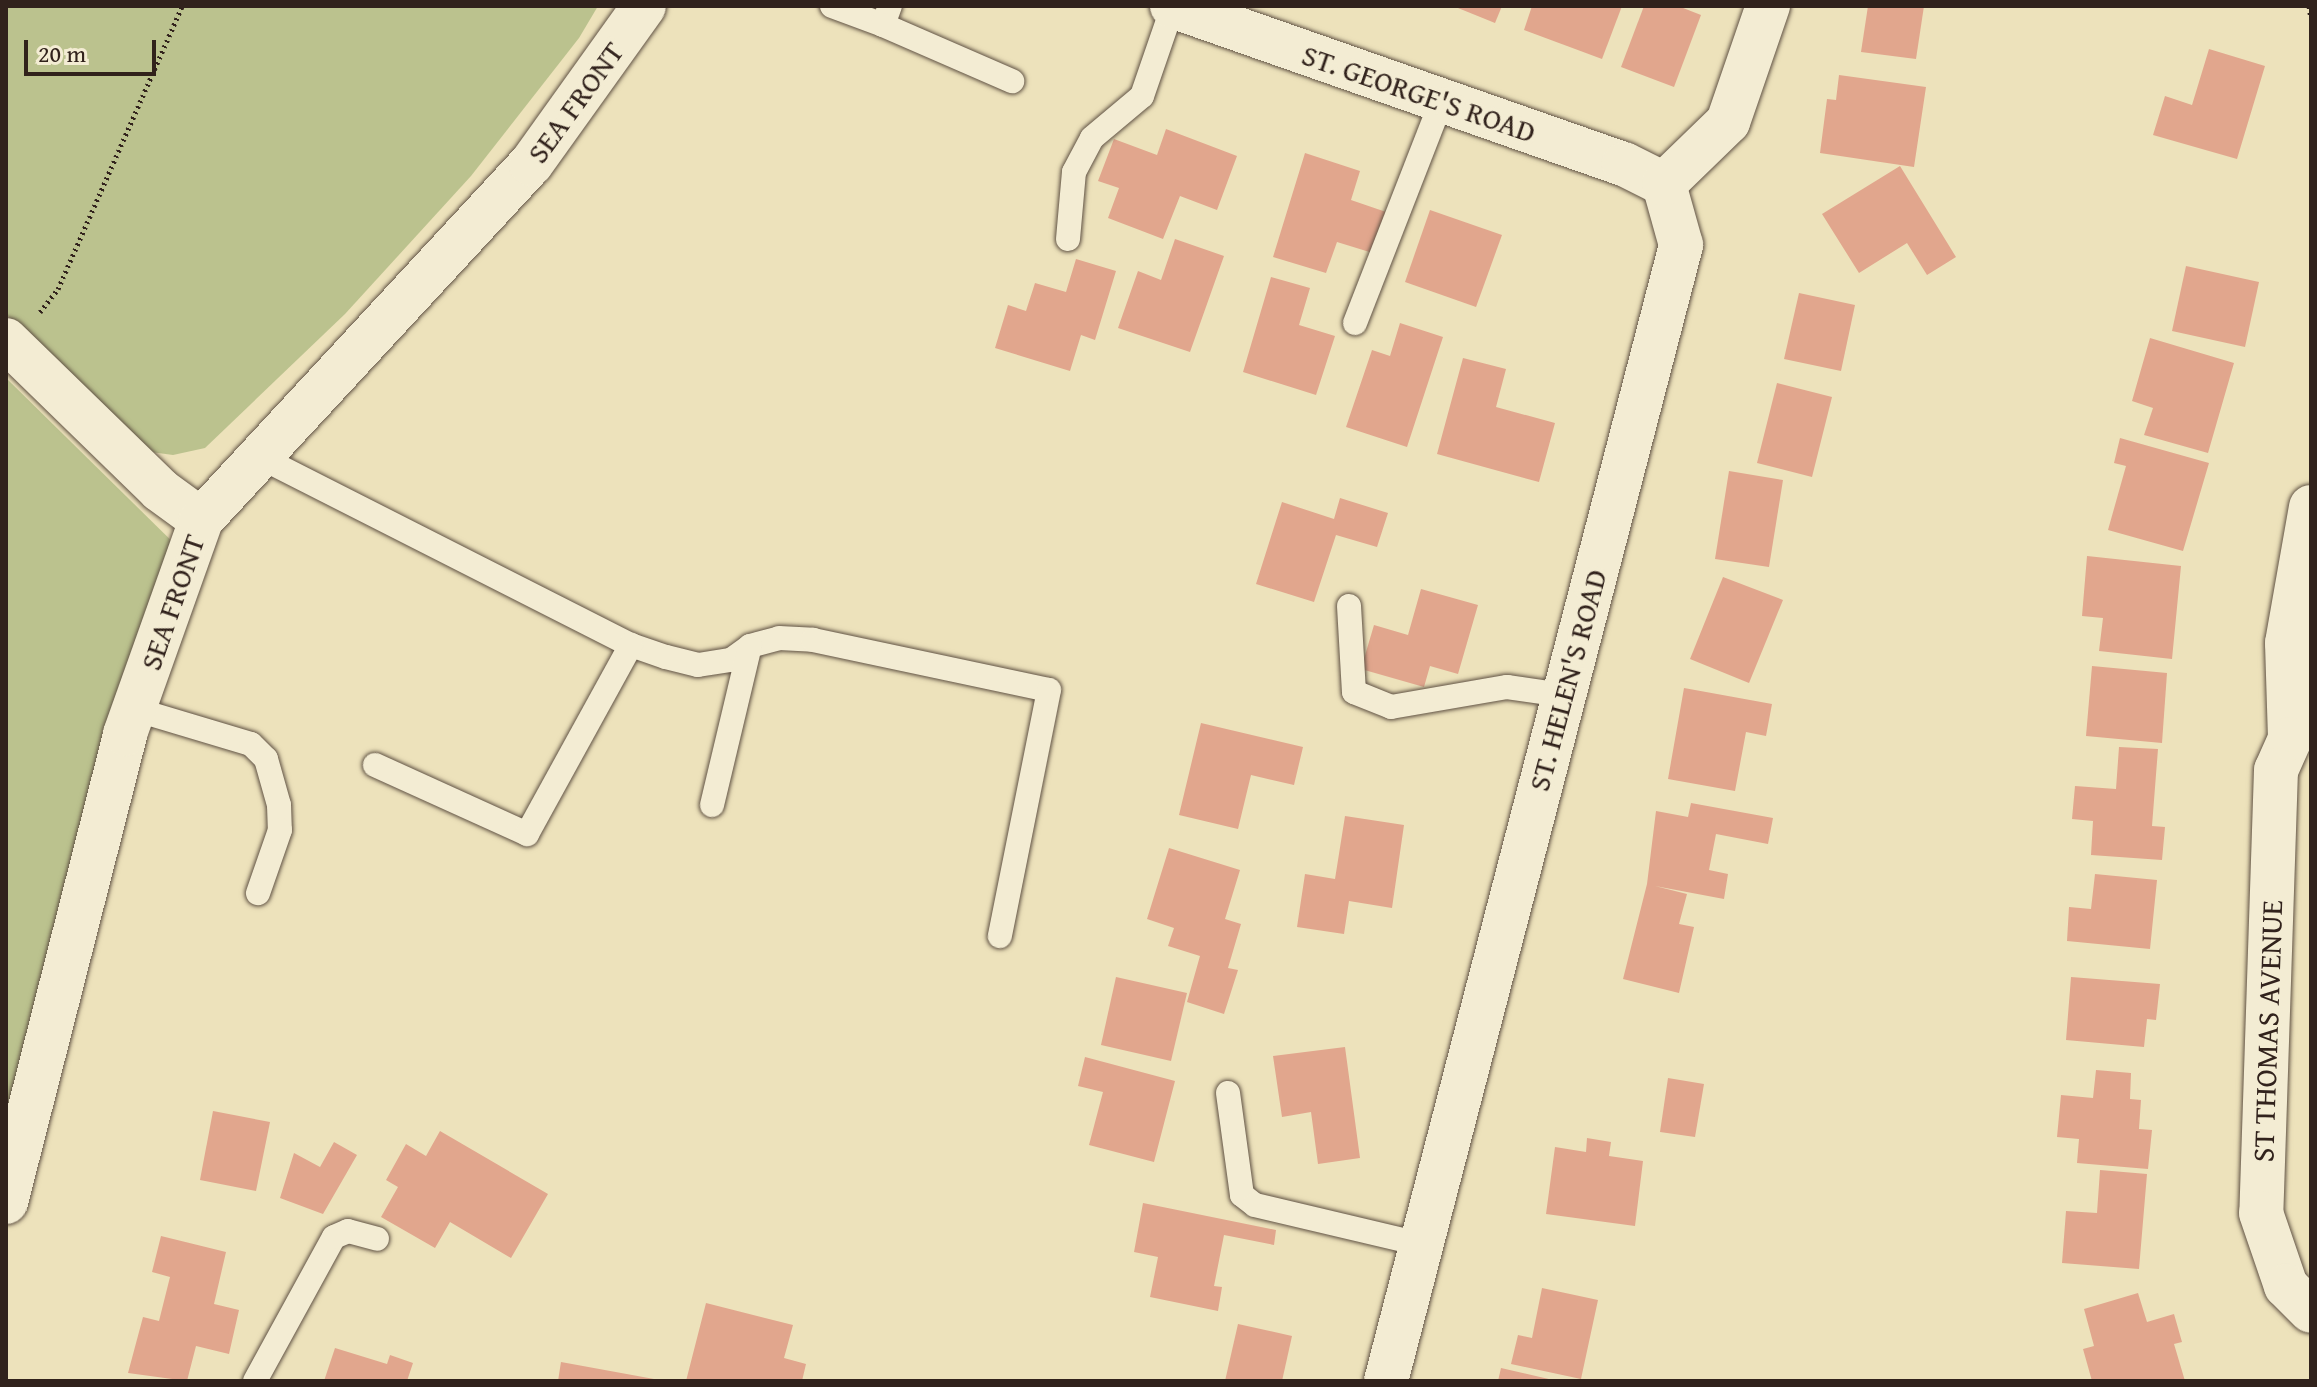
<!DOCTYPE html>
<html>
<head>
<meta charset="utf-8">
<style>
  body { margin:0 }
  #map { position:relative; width:2317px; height:1387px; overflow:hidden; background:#ede2bb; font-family:"Gentium Book Plus",serif }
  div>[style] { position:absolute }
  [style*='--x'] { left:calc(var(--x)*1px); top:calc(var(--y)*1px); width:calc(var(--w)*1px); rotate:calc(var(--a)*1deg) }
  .green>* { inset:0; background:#bbc28e }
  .building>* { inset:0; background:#e1a68d }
  .path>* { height:5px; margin-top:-2.5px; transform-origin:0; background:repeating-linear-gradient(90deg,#31221c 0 2px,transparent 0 6px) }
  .roads { filter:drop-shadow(0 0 2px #605244) drop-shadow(0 0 2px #605244) }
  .lane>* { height:24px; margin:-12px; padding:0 12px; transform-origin:12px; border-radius:12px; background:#f3ecd3 }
  .street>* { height:44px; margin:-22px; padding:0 22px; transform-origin:22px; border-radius:22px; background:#f3ecd3 }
  .secondary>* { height:44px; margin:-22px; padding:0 22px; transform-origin:22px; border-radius:22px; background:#f3ecd3 }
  span { translate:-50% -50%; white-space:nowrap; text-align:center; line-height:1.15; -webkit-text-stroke:8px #f3ecd3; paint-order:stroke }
  .street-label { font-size:30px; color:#31221c }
  .frame { position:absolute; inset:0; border:8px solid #31221c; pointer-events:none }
  .scale { position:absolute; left:24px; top:40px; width:132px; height:36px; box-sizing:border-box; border:4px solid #31221c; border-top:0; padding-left:10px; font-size:24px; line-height:28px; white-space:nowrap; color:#31221c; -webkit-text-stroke:6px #f3ecd3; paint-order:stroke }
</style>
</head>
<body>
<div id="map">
  <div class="green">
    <div style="clip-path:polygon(6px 6px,598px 6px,579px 38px,471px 176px,345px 314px,205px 448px,173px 455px,151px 452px,128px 438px,6px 314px)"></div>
    <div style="clip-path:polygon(6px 378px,188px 557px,6px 1218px)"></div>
  </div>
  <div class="building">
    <div style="clip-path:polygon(1453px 6px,1502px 6px,1495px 23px)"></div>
    <div style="clip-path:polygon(1532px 6px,1622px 6px,1602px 59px,1524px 30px)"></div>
    <div style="clip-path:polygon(1644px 6px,1678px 6px,1701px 15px,1674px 87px,1621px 67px)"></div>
    <div style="clip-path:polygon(1868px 6px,1924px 6px,1916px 59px,1861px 52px)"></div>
    <div style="clip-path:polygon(2209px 49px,2265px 66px,2237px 159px,2153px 135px,2165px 96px,2192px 105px)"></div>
    <div style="clip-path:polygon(1839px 75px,1926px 87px,1914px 167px,1820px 153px,1827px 99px,1836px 100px)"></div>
    <div style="clip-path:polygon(1166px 129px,1237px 156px,1217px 210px,1180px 196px,1163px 239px,1108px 218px,1119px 188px,1098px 181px,1114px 139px,1157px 155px)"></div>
    <div style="clip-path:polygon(1305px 153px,1360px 171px,1351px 200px,1389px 213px,1376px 254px,1337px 242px,1326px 273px,1273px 257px)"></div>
    <div style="clip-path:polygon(1900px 166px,1956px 257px,1927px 275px,1907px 243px,1859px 273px,1822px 214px)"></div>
    <div style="clip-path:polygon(1430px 210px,1502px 235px,1476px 307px,1405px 282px)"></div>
    <div style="clip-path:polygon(1175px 239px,1224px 256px,1190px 352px,1118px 328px,1138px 271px,1161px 280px)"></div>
    <div style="clip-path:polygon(1076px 259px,1116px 271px,1095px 340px,1081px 335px,1070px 371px,995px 348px,1008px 305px,1026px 311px,1035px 283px,1066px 292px)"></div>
    <div style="clip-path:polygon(2186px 266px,2259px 282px,2245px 347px,2172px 331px)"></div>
    <div style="clip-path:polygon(1271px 277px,1310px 288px,1299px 325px,1335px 336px,1316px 395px,1243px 372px)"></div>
    <div style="clip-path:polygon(1799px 293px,1855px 305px,1841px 371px,1784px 359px)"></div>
    <div style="clip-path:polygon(1400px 323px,1443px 337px,1407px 447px,1346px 427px,1372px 350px,1390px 356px)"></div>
    <div style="clip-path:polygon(2150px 338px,2234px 363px,2208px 453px,2144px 435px,2153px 408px,2132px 401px)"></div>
    <div style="clip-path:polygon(1463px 358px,1506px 369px,1496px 407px,1555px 423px,1539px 482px,1437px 454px)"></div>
    <div style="clip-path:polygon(1777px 383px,1832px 397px,1812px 477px,1757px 463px)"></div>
    <div style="clip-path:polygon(2120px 438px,2209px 463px,2183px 551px,2108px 530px,2126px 466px,2114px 463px)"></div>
    <div style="clip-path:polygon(1729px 471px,1783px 480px,1769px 567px,1715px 559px)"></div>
    <div style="clip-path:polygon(1340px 498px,1388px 513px,1377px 547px,1336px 535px,1314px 602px,1256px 584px,1282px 502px,1334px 519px)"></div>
    <div style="clip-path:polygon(2087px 556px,2181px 566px,2172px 659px,2099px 651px,2103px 618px,2082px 616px)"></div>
    <div style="clip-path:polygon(1723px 577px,1783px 600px,1749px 683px,1690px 659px)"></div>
    <div style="clip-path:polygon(1421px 589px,1478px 605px,1458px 674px,1430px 666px,1424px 687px,1361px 669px,1374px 625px,1408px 635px)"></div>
    <div style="clip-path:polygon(2092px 666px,2167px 673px,2162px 743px,2086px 736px)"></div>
    <div style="clip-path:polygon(1684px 688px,1772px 704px,1766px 736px,1746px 732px,1735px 791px,1668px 779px)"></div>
    <div style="clip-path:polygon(1201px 723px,1303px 747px,1294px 785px,1251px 775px,1238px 829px,1179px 815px)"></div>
    <div style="clip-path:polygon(2119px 747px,2158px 749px,2152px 826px,2165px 827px,2162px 860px,2091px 855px,2093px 821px,2072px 819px,2075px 786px,2116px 789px)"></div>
    <div style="clip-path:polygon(1691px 803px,1773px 818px,1768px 844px,1716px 834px,1709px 870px,1728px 874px,1724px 899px,1655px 886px,1687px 894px,1679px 924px,1694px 927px,1679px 993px,1623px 979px,1647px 884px,1656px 811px,1688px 817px)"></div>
    <div style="clip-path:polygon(1345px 816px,1404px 825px,1392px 908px,1349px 901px,1344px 934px,1297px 927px,1305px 874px,1335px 879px)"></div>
    <div style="clip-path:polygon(1169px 848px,1240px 870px,1225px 919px,1241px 924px,1228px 968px,1238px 970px,1224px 1014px,1187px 1002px,1200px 956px,1168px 946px,1174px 928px,1147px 919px)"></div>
    <div style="clip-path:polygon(2095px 874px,2157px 880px,2150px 949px,2067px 941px,2069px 907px,2091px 909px)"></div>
    <div style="clip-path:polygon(1116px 977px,1187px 993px,1171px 1061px,1101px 1045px)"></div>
    <div style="clip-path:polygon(2071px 977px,2160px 984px,2156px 1020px,2147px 1019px,2144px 1047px,2066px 1040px)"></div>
    <div style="clip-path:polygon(1345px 1047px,1360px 1158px,1318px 1164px,1311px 1112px,1282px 1117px,1273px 1056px)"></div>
    <div style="clip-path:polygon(1085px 1057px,1175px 1081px,1154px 1162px,1089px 1145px,1103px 1092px,1078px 1086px)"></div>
    <div style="clip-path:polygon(2096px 1070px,2131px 1073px,2130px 1099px,2141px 1100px,2139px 1129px,2152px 1130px,2148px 1169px,2077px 1163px,2079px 1139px,2057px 1137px,2061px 1095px,2093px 1098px)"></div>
    <div style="clip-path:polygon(1668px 1078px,1704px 1084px,1695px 1137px,1660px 1132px)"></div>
    <div style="clip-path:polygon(213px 1111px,270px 1122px,256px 1191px,200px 1180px)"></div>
    <div style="clip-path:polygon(440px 1131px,548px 1194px,511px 1258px,450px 1222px,435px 1248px,381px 1217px,398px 1187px,386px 1180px,406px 1144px,426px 1156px)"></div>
    <div style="clip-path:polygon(1587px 1138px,1611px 1142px,1609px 1156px,1643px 1161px,1635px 1226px,1546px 1214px,1555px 1147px,1586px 1152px)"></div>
    <div style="clip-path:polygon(334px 1142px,357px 1155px,323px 1214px,280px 1198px,294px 1153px,320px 1167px)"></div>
    <div style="clip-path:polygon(2100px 1170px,2147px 1174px,2139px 1269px,2062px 1263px,2066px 1211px,2097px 1213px)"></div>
    <div style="clip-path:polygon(1143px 1203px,1276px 1230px,1274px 1245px,1224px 1235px,1214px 1286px,1222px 1287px,1218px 1311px,1150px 1297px,1158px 1257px,1134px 1252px)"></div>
    <div style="clip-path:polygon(161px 1236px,226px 1252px,214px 1304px,239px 1310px,229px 1354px,196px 1346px,187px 1381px,128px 1373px,143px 1317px,159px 1321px,170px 1277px,152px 1272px)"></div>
    <div style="clip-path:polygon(1542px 1288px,1598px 1300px,1581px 1379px,1511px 1364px,1518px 1335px,1532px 1338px)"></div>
    <div style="clip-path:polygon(2138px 1293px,2147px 1322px,2174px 1314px,2182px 1342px,2174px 1344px,2185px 1381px,2092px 1381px,2083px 1349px,2094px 1346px,2084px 1309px)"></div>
    <div style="clip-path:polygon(706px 1303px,793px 1325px,784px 1358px,806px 1364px,802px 1381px,686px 1381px)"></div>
    <div style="clip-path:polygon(1238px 1324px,1292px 1336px,1282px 1381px,1225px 1381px)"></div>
    <div style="clip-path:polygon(335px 1348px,387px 1364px,390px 1355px,413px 1363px,407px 1381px,324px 1381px)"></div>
    <div style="clip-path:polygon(561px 1362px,654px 1379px,654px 1381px,558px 1381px)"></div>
    <div style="clip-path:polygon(1501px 1368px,1553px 1380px,1553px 1381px,1498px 1381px)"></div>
  </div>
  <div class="path">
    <div style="--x:2309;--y:6;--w:12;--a:81"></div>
    <div style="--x:40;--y:312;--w:29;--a:-52"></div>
    <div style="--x:58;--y:289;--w:309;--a:-66.3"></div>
  </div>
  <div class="roads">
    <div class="lane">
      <div style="--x:832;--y:6;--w:54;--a:20.4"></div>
      <div style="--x:883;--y:25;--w:20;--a:-70"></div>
      <div style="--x:883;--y:25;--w:141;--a:23.5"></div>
      <div style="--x:1068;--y:239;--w:67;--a:-84.9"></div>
      <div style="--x:1074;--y:172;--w:38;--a:-62"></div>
      <div style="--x:1092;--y:138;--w:65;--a:-40"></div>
      <div style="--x:1142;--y:96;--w:95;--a:-71"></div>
      <div style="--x:1355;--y:323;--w:237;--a:-68.7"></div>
      <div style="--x:260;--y:457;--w:416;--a:26.9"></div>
      <div style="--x:631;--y:645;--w:37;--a:19"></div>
      <div style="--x:666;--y:657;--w:33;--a:14"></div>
      <div style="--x:698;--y:665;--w:33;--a:-9"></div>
      <div style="--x:731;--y:660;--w:24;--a:-36"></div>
      <div style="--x:750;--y:646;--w:30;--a:-15"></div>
      <div style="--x:779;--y:638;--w:34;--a:3"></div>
      <div style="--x:813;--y:640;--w:241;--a:12"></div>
      <div style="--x:1049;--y:690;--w:251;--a:101.3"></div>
      <div style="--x:1349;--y:606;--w:86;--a:86.7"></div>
      <div style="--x:1354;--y:692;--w:40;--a:22"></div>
      <div style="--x:1391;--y:707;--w:118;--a:-9.8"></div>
      <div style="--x:1507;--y:687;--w:57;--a:8.1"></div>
      <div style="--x:134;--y:709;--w:122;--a:16.7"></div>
      <div style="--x:251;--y:744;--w:21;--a:45"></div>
      <div style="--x:266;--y:759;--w:48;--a:74.2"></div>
      <div style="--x:279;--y:805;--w:25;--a:88"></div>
      <div style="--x:280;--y:830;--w:67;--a:109.2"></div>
      <div style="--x:375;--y:765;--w:167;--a:24.4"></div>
      <div style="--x:527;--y:834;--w:216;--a:-61.2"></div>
      <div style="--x:712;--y:805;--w:163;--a:-76.6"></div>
      <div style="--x:1228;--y:1093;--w:103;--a:82.2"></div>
      <div style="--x:1242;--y:1195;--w:16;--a:38"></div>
      <div style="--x:1255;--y:1205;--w:170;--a:13.3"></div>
      <div style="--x:255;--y:1381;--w:164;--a:-61.3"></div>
      <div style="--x:334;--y:1237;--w:15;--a:-23"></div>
      <div style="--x:348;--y:1231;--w:30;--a:15"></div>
    </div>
    <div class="street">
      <div style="--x:1172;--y:6;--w:479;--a:19.3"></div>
      <div style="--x:1624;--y:164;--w:45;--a:26.6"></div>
      <div style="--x:6;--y:340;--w:215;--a:44.2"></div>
      <div style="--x:160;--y:490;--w:51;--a:36.2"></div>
      <div style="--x:2311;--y:507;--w:138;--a:100"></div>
      <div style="--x:2287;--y:643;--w:96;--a:88.2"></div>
      <div style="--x:2290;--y:739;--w:34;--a:114"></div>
      <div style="--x:2276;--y:770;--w:443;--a:91.9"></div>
      <div style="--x:2261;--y:1213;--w:77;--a:71.1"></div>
      <div style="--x:2286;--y:1286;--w:35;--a:45"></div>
      <div style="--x:1386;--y:1381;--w:1174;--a:-75.44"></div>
      <div style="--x:1681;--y:245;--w:63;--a:-105.6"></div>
      <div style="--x:1664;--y:184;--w:89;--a:-44.1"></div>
      <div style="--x:1728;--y:122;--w:123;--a:-71"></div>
    </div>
    <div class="secondary">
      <div style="--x:6;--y:1202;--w:483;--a:-75.7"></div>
      <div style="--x:125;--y:734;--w:227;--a:-70.4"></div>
      <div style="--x:201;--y:520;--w:485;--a:-47.2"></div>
      <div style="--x:531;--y:164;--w:194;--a:-54.4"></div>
    </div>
  </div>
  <div class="street-label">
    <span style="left:1419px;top:93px;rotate:19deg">ST. GEORGE'S ROAD</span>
    <span style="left:575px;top:102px;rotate:-54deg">SEA FRONT</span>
    <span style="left:172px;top:602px;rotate:-71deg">SEA FRONT</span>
    <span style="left:1567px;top:680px;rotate:-75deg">ST. HELEN'S ROAD</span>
    <span style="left:2267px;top:1031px;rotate:-88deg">ST THOMAS AVENUE</span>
  </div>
  <div class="frame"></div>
  <div class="scale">20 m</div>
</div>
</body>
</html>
